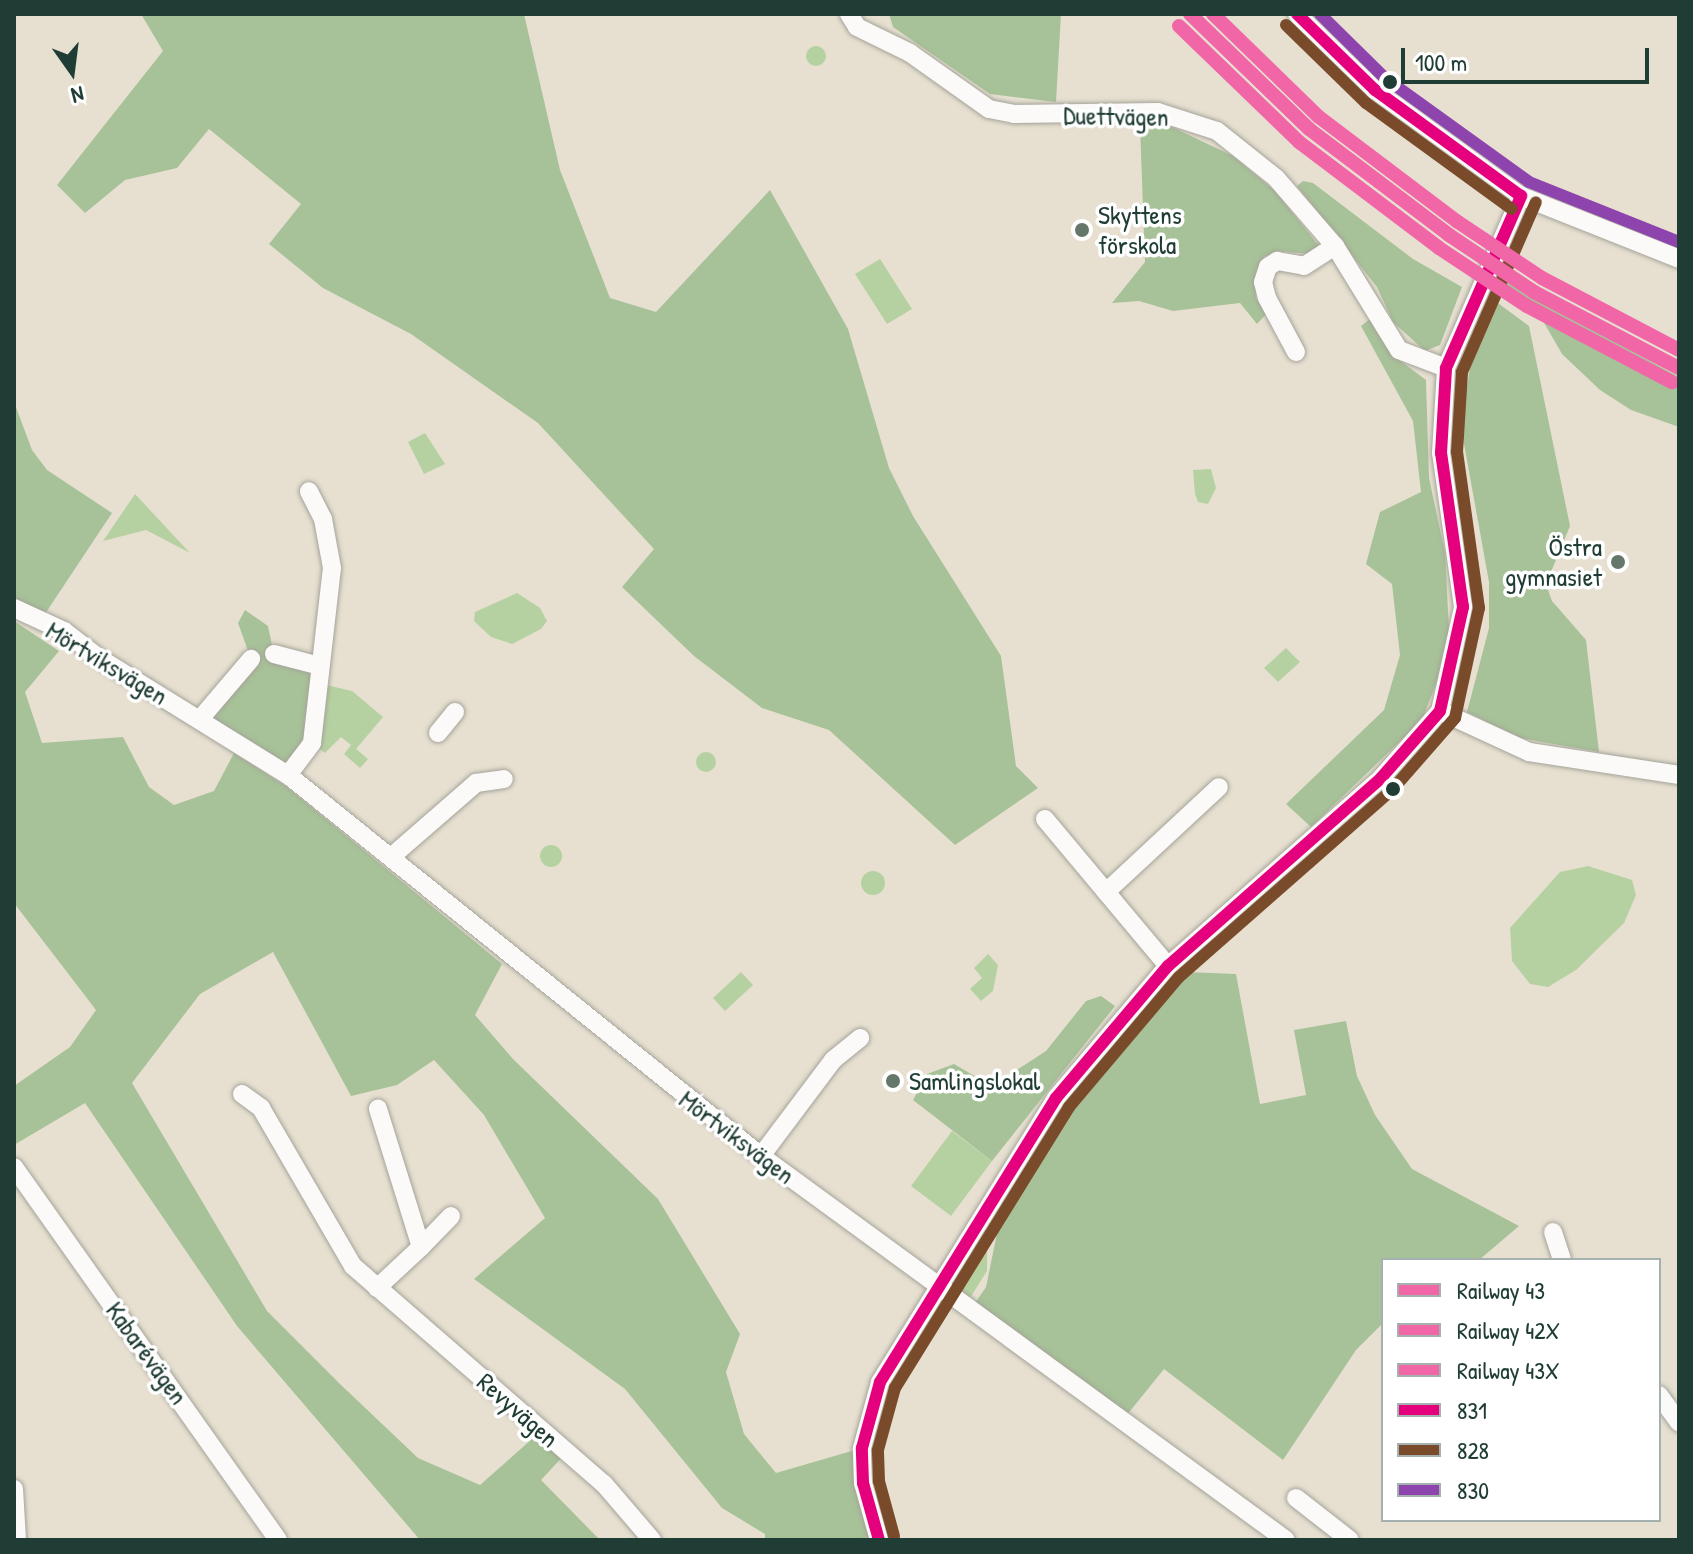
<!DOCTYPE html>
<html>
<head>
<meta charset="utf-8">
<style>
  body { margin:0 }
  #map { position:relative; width:1693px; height:1554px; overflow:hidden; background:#e7e0d1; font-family:"Patrick Hand",sans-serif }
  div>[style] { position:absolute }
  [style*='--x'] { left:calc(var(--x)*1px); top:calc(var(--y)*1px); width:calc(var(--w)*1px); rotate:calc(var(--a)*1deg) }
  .green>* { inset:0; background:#b6d1a1 }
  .round { border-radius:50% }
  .forest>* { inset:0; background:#a7c298 }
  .roads { filter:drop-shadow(0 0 2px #a4a49a) drop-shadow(0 0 2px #a4a49a) }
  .street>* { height:18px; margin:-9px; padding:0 9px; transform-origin:9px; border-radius:9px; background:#fbfaf8 }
  .bus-1>* { height:12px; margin:-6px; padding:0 6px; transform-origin:6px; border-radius:6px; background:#e5007d }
  .bus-2>* { height:12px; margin:-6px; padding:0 6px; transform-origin:6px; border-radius:6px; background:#7a4b2a }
  .bus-3>* { height:12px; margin:-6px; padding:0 6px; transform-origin:6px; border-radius:6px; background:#8e44ad }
  .rail-1>* { height:14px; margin:-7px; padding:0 7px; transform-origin:7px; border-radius:7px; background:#f166a7 }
  .rail-2>* { height:14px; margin:-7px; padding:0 7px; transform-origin:7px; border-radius:7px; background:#f166a7 }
  .rail-3>* { height:14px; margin:-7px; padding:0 7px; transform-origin:7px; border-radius:7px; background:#f166a7 }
  .dots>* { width:22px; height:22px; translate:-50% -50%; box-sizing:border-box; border:4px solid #fff; border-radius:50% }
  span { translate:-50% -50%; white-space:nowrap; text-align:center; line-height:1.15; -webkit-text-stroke:7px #fff; paint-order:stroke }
  .street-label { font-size:26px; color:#1f3d34 }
  .poi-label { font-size:26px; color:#1f3d34 }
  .left { translate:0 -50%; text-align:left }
  .right { translate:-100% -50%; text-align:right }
  .frame { position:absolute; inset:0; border:16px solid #1f3d34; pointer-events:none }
  .legend { position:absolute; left:1381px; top:1258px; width:280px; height:264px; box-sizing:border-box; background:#fff; border:2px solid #a5b1ae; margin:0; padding:10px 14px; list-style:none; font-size:24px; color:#1f3d34 }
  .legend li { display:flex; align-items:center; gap:16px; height:40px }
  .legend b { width:40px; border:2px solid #a5b1ae }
  .north { position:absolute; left:32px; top:32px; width:80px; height:80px; -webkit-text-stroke:6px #fff; paint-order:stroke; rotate:166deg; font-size:22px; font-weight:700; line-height:32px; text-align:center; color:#1f3d34 }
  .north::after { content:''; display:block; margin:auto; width:28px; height:36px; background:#1f3d34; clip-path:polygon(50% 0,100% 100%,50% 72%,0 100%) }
  .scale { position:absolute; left:1401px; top:48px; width:248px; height:36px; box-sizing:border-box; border:4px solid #1f3d34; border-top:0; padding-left:10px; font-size:24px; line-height:28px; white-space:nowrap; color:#1f3d34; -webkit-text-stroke:6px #fff; paint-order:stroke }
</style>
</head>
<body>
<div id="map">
  <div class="green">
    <div class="round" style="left:806px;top:46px;width:20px;height:20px"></div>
    <div style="clip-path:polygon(880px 259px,912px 309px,887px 324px,855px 274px)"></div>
    <div style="clip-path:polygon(425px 433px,445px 464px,424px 474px,408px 442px)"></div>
    <div style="clip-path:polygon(1211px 469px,1216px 488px,1208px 504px,1198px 502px,1195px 494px,1193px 470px)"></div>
    <div style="clip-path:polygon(135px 494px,190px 553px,146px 530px,103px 541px)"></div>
    <div style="clip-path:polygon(517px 593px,540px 608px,547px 621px,541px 629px,512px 644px,491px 637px,474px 621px,475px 612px)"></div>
    <div style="clip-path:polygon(1286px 648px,1300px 662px,1278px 682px,1264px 668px)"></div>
    <div style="clip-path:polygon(318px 683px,352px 691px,383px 717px,356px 749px,368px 759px,360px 768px,344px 754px,351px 745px,341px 737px,325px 753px,312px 743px)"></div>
    <div class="round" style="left:696px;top:752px;width:20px;height:20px"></div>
    <div class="round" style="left:540px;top:845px;width:22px;height:22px"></div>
    <div style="clip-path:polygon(1588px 866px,1632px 880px,1636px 895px,1624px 923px,1576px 970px,1548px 987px,1530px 984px,1512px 961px,1510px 928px,1560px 872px)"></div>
    <div class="round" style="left:861px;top:871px;width:24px;height:24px"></div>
    <div style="clip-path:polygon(988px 954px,998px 965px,993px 991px,981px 1001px,970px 989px,982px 978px,974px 968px)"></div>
    <div style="clip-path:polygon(741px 972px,753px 985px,725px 1011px,713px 998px)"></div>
    <div style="clip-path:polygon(952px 1131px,992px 1161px,951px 1216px,911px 1186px)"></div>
    <div style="clip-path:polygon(987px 1224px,987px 1271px,968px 1301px,952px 1291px)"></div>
  </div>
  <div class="forest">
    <div style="clip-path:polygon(141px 14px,524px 14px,560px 170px,610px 298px,656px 312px,770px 190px,848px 329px,889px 468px,913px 516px,1001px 656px,1016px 766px,1038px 788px,955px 845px,829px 730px,762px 708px,694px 656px,622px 587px,654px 549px,538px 423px,411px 334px,323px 288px,269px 244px,301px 204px,209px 129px,177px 168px,125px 180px,85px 213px,57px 185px,163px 51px)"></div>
    <div style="clip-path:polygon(889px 14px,1061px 14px,1056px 102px,990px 94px,893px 27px)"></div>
    <div style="clip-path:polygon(1140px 126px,1172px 127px,1233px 156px,1275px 191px,1319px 246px,1310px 254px,1277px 251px,1264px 257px,1255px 278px,1256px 298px,1267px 313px,1257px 324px,1240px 303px,1173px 311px,1139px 301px,1112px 303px,1145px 262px)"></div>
    <div style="clip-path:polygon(1303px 181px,1313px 183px,1413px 259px,1462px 287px,1440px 345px,1425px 351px,1393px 322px,1377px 287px,1297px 186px)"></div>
    <div style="clip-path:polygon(1502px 279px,1679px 377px,1679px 427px,1631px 410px,1600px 390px,1562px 354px,1543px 321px,1496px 289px)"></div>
    <div style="clip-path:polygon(1491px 298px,1529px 326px,1570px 526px,1546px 584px,1552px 601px,1586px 640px,1599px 752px,1520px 738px,1467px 712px,1489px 628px,1489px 582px,1461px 427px,1471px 360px)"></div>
    <div style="clip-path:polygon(1370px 319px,1394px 356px,1426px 380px,1429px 478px,1445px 553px,1449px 630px,1444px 663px,1422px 720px,1311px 827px,1286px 804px,1384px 710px,1400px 655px,1392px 584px,1366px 564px,1380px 512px,1421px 492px,1413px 421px,1361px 326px)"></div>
    <div style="clip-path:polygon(14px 402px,32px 450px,47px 470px,112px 513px,39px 623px,14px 608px)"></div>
    <div style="clip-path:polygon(245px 610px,268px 626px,274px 654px,320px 666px,312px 743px,288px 775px,200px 719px,251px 659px,238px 623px)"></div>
    <div style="clip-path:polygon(14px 621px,59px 651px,25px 692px,42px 743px,123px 737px,149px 787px,174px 805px,214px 791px,234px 753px,287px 787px,502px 964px,475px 1015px,513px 1059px,658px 1199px,740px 1334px,726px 1372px,744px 1434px,776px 1473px,862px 1448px,879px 1540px,765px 1540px,765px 1534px,722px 1508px,625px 1389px,474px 1279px,545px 1218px,484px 1115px,434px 1060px,397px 1085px,351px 1096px,273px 952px,200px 994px,132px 1083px,267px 1311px,339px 1383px,418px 1458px,480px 1485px,542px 1430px,567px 1452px,541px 1480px,600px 1540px,420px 1540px,237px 1326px,85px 1103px,14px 1145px,14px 1086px,70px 1047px,96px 1010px,14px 903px)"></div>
    <div style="clip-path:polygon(1186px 972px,1236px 974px,1260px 1104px,1306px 1095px,1294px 1030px,1346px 1021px,1357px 1076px,1375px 1115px,1412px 1169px,1519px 1226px,1479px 1260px,1383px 1260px,1383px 1323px,1356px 1350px,1283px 1460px,1164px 1369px,1122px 1421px,971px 1309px,986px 1287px,1001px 1214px,1021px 1178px,1097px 1068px)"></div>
    <div style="clip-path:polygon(1101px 996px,1115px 1006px,992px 1161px,913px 1100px,927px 1074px,954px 1064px,992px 1086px,1046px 1051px,1086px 1001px)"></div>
  </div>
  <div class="roads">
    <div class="street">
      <div style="--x:849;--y:14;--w:15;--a:58"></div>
      <div style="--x:857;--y:27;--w:59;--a:26.1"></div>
      <div style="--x:910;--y:53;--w:97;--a:35.3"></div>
      <div style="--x:989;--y:109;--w:25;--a:11"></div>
      <div style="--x:1014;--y:114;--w:144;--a:-0.8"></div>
      <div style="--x:1158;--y:112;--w:62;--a:17.9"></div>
      <div style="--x:1217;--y:131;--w:75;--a:38.5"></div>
      <div style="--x:1276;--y:178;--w:90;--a:49.1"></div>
      <div style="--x:1335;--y:246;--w:122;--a:58.4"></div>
      <div style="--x:1399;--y:350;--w:50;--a:21"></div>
      <div style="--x:1297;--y:14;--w:109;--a:44.3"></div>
      <div style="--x:1375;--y:90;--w:180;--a:36"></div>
      <div style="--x:1521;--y:196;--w:170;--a:21.7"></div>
      <div style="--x:1296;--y:352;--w:61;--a:-118.2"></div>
      <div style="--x:1267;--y:298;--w:16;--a:-104"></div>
      <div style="--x:1263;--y:282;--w:16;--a:-72"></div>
      <div style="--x:1268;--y:267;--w:11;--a:-34"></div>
      <div style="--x:1277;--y:261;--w:27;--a:10"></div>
      <div style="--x:1304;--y:266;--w:37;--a:-33"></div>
      <div style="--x:14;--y:608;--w:55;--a:24.7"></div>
      <div style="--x:64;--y:631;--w:44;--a:37.6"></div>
      <div style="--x:99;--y:658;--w:222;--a:31.8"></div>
      <div style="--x:288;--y:775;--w:607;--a:38.85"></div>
      <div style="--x:761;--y:1156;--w:650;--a:36.18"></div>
      <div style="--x:274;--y:654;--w:48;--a:14.6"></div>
      <div style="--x:1440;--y:711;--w:98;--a:24.7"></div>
      <div style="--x:1529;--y:752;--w:152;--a:8.7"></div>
      <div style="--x:200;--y:719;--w:79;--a:-49.6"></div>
      <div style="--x:438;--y:733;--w:27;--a:-51"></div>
      <div style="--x:288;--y:775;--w:40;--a:-53"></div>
      <div style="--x:312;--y:743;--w:176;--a:-83.5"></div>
      <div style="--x:332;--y:568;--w:50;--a:-100.4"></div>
      <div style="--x:323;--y:519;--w:31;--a:-117"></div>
      <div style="--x:1045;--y:819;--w:192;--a:50.1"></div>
      <div style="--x:391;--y:857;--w:113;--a:-41"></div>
      <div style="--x:476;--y:783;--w:28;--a:-8"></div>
      <div style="--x:1106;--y:892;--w:154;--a:-42.9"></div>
      <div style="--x:242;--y:1094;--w:24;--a:36"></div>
      <div style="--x:261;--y:1108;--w:183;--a:59.8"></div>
      <div style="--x:353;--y:1266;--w:332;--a:41"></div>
      <div style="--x:604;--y:1484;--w:74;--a:49.4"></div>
      <div style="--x:761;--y:1156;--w:120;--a:-53.1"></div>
      <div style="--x:833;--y:1060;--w:35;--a:-39"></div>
      <div style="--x:14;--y:1167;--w:457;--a:54.7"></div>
      <div style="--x:1553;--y:1232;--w:29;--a:72"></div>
      <div style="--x:421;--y:1247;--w:43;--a:-45.9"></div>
      <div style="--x:377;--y:1288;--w:60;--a:-43"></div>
      <div style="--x:421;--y:1247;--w:145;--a:-107.3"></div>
      <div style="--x:1659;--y:1395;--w:34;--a:54"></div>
      <div style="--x:14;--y:1489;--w:51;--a:86.6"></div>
      <div style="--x:1296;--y:1498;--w:68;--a:37.9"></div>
      <div style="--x:879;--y:1540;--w:59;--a:-105.7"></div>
      <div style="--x:863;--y:1483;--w:35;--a:-92"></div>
      <div style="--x:862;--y:1448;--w:68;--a:-74.7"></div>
      <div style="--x:880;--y:1382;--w:334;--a:-58.2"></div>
      <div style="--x:1056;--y:1098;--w:173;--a:-49.7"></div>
      <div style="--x:1168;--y:966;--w:284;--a:-41.4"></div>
      <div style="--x:1381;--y:778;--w:89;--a:-48.6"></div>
      <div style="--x:1440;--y:711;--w:107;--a:-77.5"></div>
      <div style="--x:1463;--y:607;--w:156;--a:-98.1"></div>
      <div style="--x:1441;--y:453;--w:85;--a:-86.6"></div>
      <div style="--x:1446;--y:368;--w:188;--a:-66.4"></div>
    </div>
  </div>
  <div class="bus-1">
    <div style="--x:1297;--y:14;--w:109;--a:44.3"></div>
    <div style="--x:1375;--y:90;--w:180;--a:36"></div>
    <div style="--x:879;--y:1540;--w:59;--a:-105.7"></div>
    <div style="--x:863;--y:1483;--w:35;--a:-92"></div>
    <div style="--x:862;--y:1448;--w:68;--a:-74.7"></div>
    <div style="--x:880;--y:1382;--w:334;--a:-58.2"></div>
    <div style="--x:1056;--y:1098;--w:173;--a:-49.7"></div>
    <div style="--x:1168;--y:966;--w:284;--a:-41.4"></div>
    <div style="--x:1381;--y:778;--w:89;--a:-48.6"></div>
    <div style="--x:1440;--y:711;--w:107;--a:-77.5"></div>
    <div style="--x:1463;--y:607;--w:156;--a:-98.1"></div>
    <div style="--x:1441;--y:453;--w:85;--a:-86.6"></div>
    <div style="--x:1446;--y:368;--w:188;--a:-66.4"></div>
  </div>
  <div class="bus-2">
    <div style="--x:1286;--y:25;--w:112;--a:44.3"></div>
    <div style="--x:1366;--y:103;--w:180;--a:36"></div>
    <div style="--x:894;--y:1536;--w:57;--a:-105.3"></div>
    <div style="--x:879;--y:1481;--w:31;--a:-92"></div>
    <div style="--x:878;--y:1450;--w:64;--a:-74.7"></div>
    <div style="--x:895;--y:1388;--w:331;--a:-58.2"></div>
    <div style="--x:1069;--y:1107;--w:170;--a:-49.8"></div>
    <div style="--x:1179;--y:977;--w:283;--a:-41.3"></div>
    <div style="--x:1392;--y:790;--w:96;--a:-48.8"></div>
    <div style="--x:1455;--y:718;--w:113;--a:-77.7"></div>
    <div style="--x:1479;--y:608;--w:158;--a:-98"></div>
    <div style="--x:1457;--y:452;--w:80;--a:-86.4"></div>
    <div style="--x:1462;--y:372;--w:185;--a:-66.5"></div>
  </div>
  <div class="bus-3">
    <div style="--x:1320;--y:14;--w:91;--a:44.6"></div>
    <div style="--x:1385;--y:78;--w:178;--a:35.8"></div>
    <div style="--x:1529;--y:182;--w:162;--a:21.8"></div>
  </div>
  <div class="rail-1">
    <div style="--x:1190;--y:14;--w:165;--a:44"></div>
    <div style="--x:1309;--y:129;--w:176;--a:37.1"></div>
    <div style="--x:1449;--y:235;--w:102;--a:33.8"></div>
    <div style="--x:1534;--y:292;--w:164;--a:27.7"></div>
  </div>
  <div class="rail-2">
    <div style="--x:1179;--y:26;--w:167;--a:44"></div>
    <div style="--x:1299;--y:142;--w:176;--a:37.1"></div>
    <div style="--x:1439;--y:248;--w:105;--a:33.4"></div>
    <div style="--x:1527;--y:306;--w:164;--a:27.7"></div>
  </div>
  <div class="rail-3">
    <div style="--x:1213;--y:14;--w:148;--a:44.2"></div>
    <div style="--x:1319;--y:117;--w:174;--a:37.1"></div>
    <div style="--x:1458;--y:222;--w:101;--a:33.7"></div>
    <div style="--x:1542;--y:278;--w:155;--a:27.7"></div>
  </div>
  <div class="dots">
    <div style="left:1390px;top:82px;background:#1f3d34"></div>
    <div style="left:1082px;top:230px;background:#65766b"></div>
    <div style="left:1618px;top:562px;background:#65766b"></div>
    <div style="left:1393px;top:789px;background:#1f3d34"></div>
    <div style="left:893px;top:1081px;background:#65766b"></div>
  </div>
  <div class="street-label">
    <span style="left:1116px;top:116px;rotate:1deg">Duettvägen</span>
    <span style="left:107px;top:663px;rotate:31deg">Mörtviksvägen</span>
    <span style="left:737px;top:1137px;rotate:37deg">Mörtviksvägen</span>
    <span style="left:147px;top:1353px;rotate:54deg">Kabarévägen</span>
    <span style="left:518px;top:1410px;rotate:41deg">Revyvägen</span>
  </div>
  <div class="poi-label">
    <span class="left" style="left:1098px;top:230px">Skyttens<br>förskola</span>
    <span class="right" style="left:1602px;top:562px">Östra<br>gymnasiet</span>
    <span class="left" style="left:909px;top:1081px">Samlingslokal</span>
  </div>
  <div class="frame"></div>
  <ul class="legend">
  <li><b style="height:10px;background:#f166a7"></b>Railway 43</li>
  <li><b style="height:10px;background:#f166a7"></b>Railway 42X</li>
  <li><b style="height:10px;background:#f166a7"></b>Railway 43X</li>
  <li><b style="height:10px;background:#e5007d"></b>831</li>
  <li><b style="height:10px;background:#7a4b2a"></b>828</li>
  <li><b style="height:10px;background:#8e44ad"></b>830</li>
  </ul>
  <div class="north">N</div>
  <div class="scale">100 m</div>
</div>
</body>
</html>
